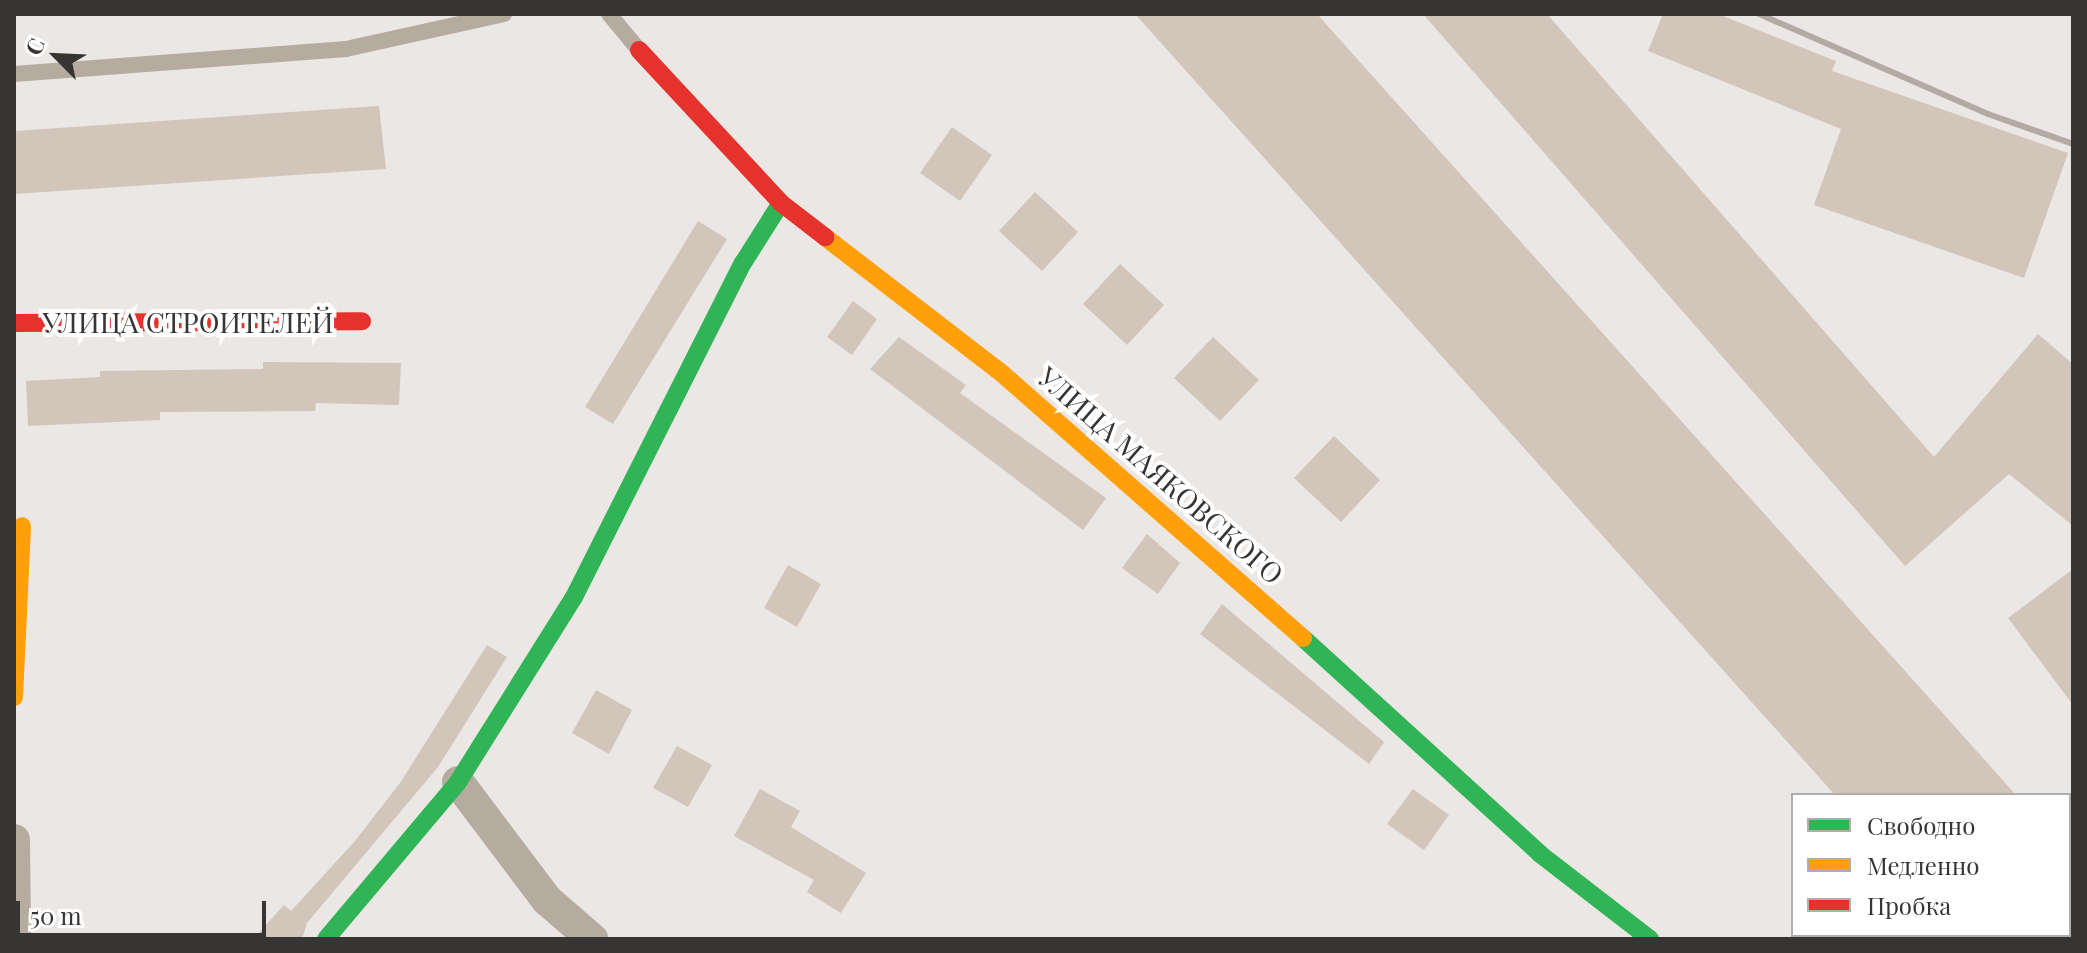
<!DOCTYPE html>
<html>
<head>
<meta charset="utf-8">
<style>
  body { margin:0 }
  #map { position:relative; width:2087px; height:953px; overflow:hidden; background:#eae7e5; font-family:"Playfair Display",serif }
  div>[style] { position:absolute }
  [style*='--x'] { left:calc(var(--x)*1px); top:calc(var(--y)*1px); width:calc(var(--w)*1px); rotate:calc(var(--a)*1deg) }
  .building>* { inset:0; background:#d2c6ba }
  .lane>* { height:16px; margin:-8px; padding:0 8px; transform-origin:8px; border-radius:8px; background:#b5ab9f }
  .street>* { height:32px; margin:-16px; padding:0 16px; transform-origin:16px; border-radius:16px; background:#b5ab9f }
  .fast>* { height:18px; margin:-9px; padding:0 9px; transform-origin:9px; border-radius:9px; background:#30b455 }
  .slow>* { height:18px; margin:-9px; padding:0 9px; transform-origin:9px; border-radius:9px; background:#ff9f0a }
  .jam>* { height:18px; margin:-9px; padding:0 9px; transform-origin:9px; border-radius:9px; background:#e5322d }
  .rail>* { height:6px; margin:-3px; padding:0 3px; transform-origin:3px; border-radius:3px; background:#b1aba4 }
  span { translate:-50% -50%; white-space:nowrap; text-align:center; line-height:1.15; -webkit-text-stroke:8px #fff; paint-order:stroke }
  .street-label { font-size:28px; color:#373533 }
  .frame { position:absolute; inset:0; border:16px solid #373533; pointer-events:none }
  .legend { position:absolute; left:1791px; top:793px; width:280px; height:144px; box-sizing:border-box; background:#fff; border:2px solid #afaead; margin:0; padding:10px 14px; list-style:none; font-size:24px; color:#373533 }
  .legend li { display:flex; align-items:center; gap:16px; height:40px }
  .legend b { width:40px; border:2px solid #afaead }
  .north { position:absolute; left:16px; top:16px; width:80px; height:80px; -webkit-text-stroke:6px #fff; paint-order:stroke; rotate:294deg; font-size:22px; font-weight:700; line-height:32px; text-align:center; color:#373533 }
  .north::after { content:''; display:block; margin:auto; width:28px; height:36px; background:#373533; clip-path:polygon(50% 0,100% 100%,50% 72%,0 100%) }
  .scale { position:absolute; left:16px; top:901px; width:250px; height:36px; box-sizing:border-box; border:4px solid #373533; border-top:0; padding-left:10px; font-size:24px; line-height:28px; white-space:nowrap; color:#373533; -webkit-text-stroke:6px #fff; paint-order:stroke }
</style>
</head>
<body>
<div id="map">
  <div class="building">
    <div style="clip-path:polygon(1135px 14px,1317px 14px,2016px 795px,1835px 795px)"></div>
    <div style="clip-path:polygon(1423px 14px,1547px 14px,1934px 457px,2038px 334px,2073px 364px,2073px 526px,2009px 474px,1905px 566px)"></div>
    <div style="clip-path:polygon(1663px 14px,1718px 14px,1836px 61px,1832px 71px,2068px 153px,2024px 278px,1814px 205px,1841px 129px,1648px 51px)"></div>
    <div style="clip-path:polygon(379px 106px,386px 169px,14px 194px,14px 131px)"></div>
    <div style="clip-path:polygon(952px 127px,992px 155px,960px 201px,920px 173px)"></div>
    <div style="clip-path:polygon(1035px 192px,1078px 232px,1042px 271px,999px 231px)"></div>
    <div style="clip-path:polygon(698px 221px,727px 239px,613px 424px,585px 407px)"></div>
    <div style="clip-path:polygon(1120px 264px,1164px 305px,1127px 345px,1083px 304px)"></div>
    <div style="clip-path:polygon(853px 301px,877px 319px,852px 355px,827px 337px)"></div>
    <div style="clip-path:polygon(899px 337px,966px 385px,960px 393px,1106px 498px,1083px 530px,870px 369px)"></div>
    <div style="clip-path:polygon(1213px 337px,1259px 380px,1220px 421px,1174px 378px)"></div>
    <div style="clip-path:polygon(263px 362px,401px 363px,399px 405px,316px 403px,315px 411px,160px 412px,160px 420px,28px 426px,26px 381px,100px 377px,100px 371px,263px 369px)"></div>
    <div style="clip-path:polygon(1334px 436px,1380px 480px,1341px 522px,1294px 478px)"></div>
    <div style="clip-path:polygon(1147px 534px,1180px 563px,1158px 594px,1122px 568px)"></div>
    <div style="clip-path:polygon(788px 565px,821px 584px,797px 627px,764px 608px)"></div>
    <div style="clip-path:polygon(2073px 569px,2073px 705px,2008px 618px)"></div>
    <div style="clip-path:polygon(1222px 604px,1384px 742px,1369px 764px,1200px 634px)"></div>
    <div style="clip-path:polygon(487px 645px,507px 657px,438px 767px,307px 923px,302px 939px,253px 939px,284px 905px,291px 911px,355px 841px,400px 783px)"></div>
    <div style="clip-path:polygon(596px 690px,632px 710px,609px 754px,572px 733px)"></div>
    <div style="clip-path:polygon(677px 746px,712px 765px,688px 807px,653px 788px)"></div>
    <div style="clip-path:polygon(760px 789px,800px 811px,791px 827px,866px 873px,841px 913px,807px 892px,814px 880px,734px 836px)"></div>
    <div style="clip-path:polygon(1413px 789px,1449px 815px,1424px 850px,1387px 824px)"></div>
  </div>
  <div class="lane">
    <div style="--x:609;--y:14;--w:47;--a:50.2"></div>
    <div style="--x:14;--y:74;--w:333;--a:-4.3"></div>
    <div style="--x:346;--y:49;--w:162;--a:-12.5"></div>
  </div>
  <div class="street">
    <div style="--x:458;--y:782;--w:148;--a:53"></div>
    <div style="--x:547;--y:900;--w:60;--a:40.9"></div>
    <div style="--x:14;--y:840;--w:99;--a:89.4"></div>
  </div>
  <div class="fast">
    <div style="--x:1303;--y:638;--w:321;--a:42.3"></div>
    <div style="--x:1540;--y:854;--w:139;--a:37.7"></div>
    <div style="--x:326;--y:939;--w:205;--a:-49.9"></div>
    <div style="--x:458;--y:782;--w:218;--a:-57.9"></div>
    <div style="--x:574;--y:597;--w:374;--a:-63.2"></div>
    <div style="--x:743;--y:263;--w:71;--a:-57.7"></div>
  </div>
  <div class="slow">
    <div style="--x:825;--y:237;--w:218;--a:37.6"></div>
    <div style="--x:998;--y:370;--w:406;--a:41.3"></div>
    <div style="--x:14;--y:697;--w:171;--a:-87.3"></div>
  </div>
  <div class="jam">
    <div style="--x:639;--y:50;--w:209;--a:47.1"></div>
    <div style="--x:781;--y:203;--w:56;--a:37.7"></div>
    <div style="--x:14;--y:323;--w:348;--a:-0.3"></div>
  </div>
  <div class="rail">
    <div style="--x:1759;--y:14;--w:250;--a:23.6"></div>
    <div style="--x:1988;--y:114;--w:90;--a:19.4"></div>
  </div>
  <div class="street-label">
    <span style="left:188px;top:322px">УЛИЦА СТРОИТЕЛЕЙ</span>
    <span style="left:1161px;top:475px;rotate:41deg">УЛИЦА МАЯКОВСКОГО</span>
  </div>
  <div class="frame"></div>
  <ul class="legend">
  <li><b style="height:10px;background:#30b455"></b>Свободно</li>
  <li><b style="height:10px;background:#ff9f0a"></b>Медленно</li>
  <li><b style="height:10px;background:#e5322d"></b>Пробка</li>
  </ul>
  <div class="north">С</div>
  <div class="scale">50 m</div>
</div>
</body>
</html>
